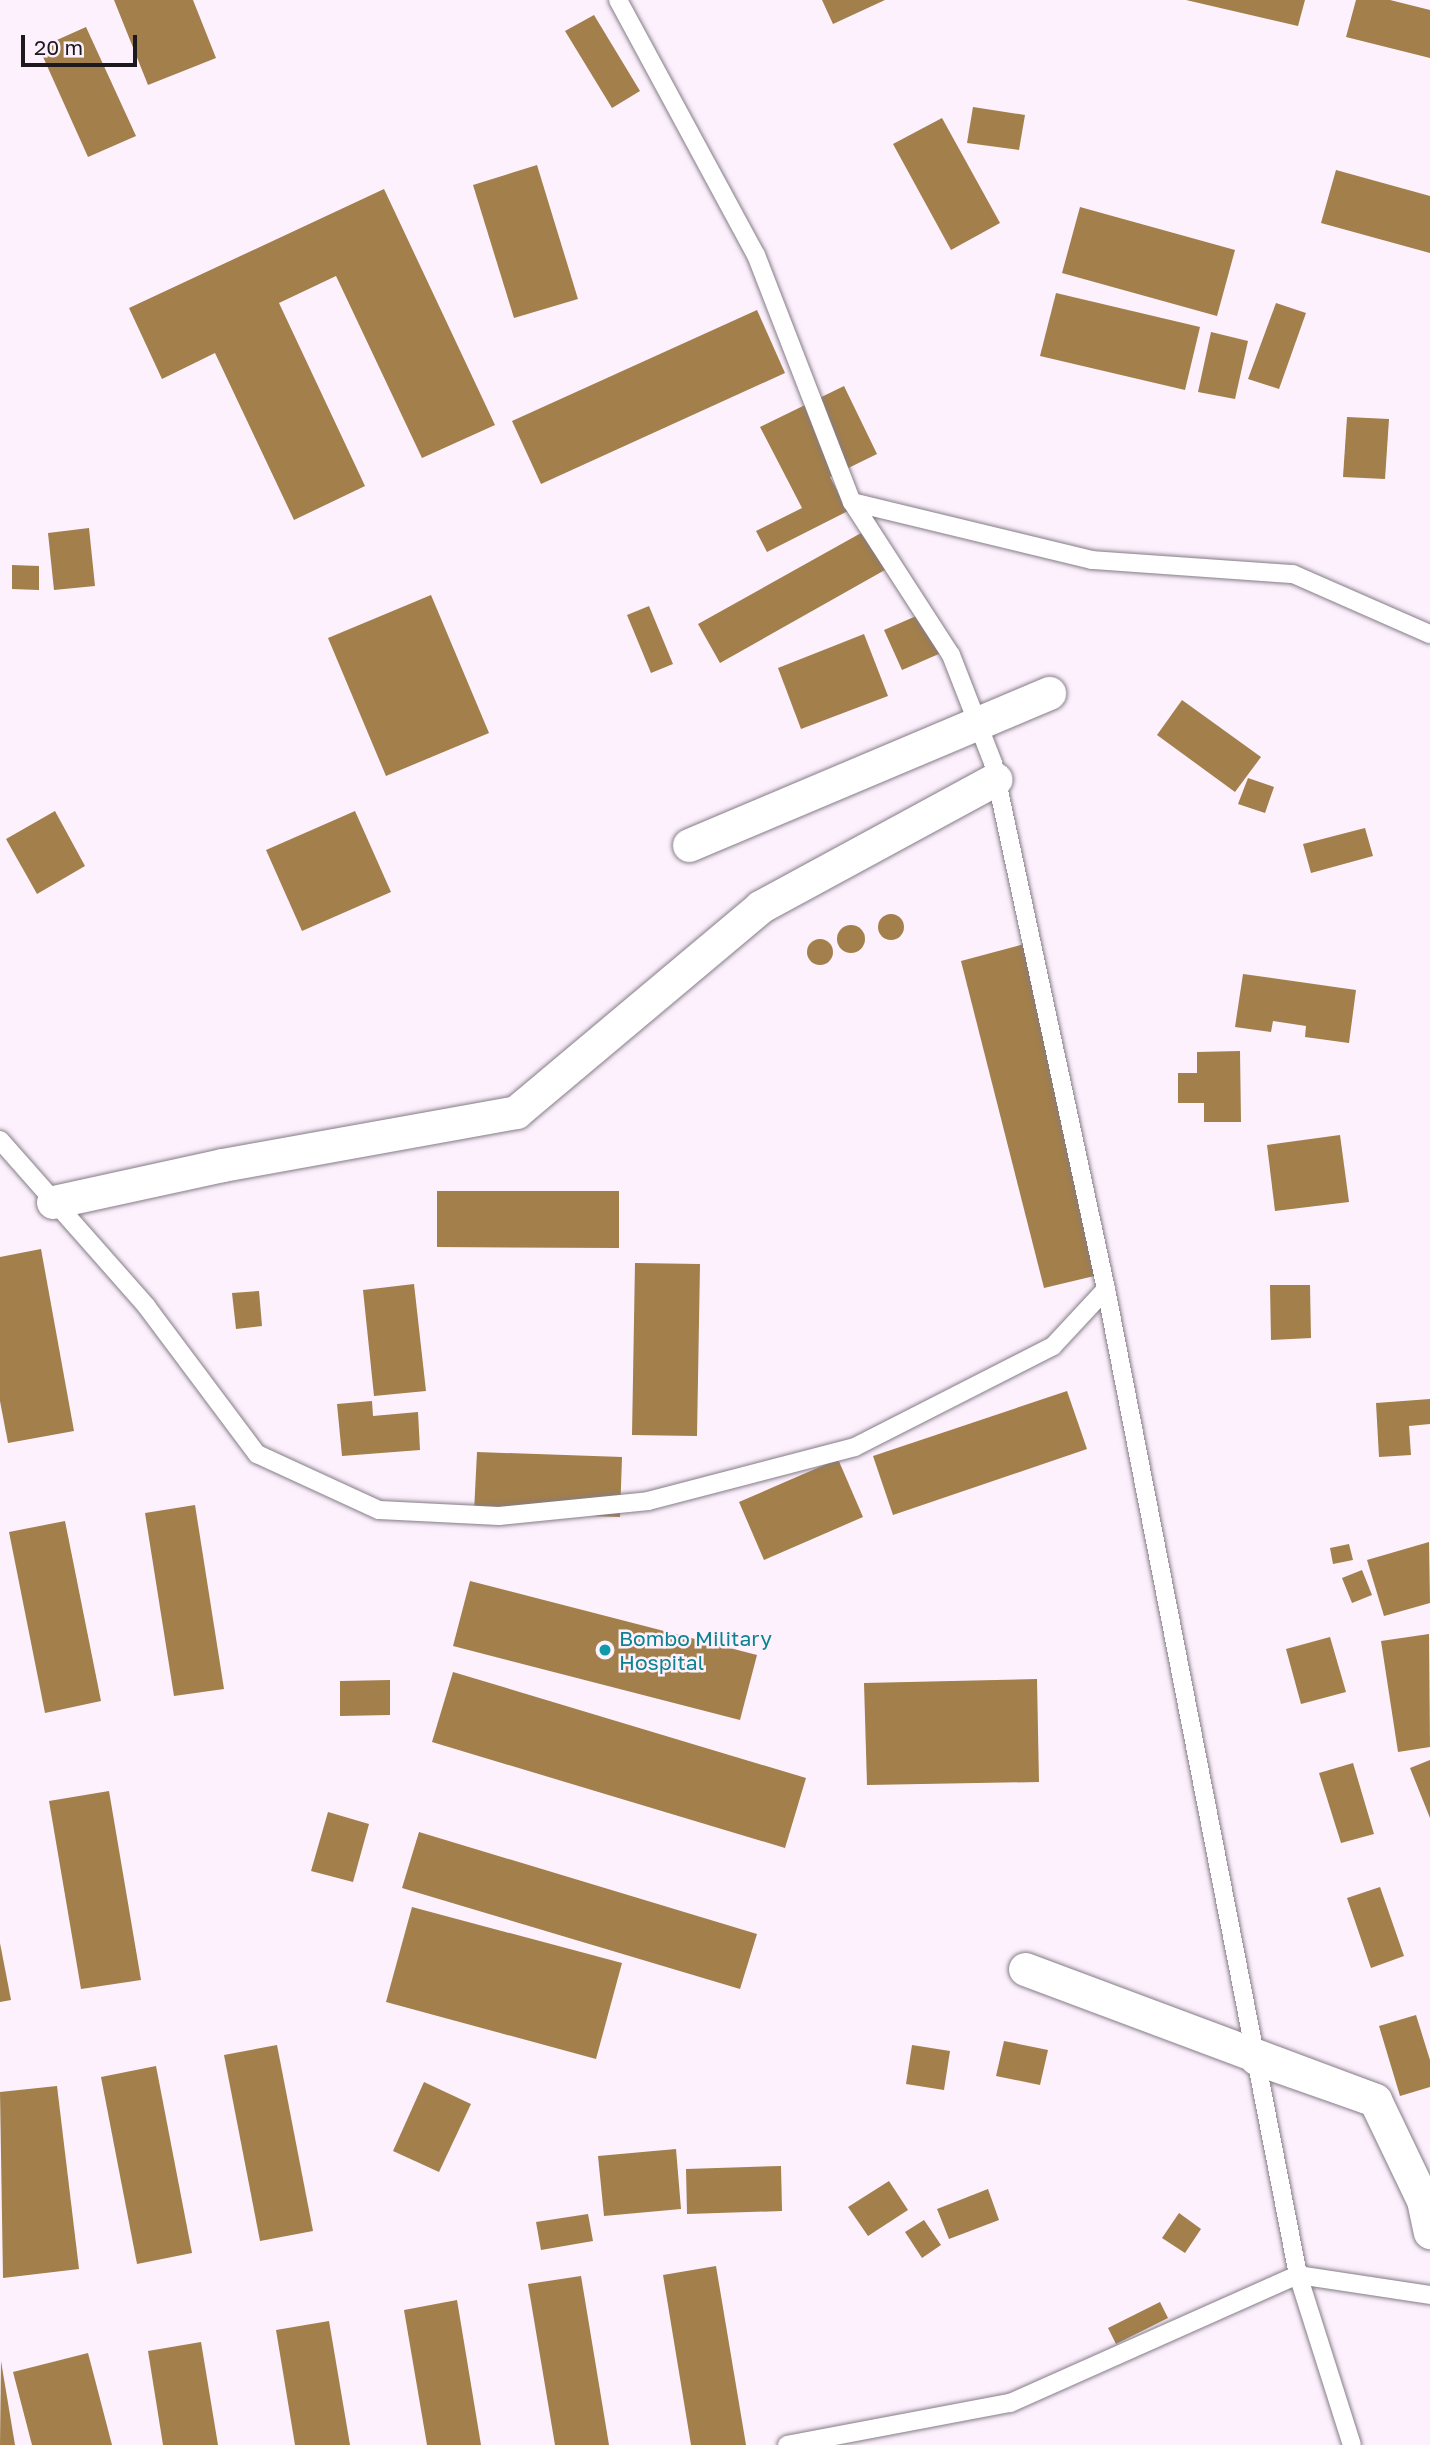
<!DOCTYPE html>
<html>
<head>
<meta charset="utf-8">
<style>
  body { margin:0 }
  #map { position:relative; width:1430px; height:2445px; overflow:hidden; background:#fcf1fd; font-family:"Golos Text",sans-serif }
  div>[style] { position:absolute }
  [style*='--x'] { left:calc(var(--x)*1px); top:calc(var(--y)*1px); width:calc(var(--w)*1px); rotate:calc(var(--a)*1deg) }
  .building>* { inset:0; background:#a27f4b }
  .round { border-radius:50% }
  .roads { filter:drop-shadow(0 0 2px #857c87) drop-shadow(0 0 2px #857c87) }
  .service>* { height:18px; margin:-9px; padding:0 9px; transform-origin:9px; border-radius:9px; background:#fff }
  .minor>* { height:33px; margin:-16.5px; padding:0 16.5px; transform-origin:16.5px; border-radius:16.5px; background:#fff }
  .dots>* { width:19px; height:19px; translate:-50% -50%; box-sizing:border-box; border:4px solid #fcf1fd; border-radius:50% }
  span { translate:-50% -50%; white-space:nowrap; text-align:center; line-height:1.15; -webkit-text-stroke:5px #fcf1fd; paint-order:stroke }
  .culture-label { font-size:21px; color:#0d838f }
  .left { translate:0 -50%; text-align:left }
  .scale { position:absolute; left:21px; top:35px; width:116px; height:32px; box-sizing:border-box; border:4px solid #1d191d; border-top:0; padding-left:9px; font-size:21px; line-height:24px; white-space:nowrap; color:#1d191d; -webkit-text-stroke:5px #fcf1fd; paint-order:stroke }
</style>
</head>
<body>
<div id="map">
  <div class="building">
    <div style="clip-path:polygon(114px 0,193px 0,216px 58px,148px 85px)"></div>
    <div style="clip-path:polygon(822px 0,885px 0,833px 24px)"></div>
    <div style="clip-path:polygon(1186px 0,1305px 0,1298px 26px)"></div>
    <div style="clip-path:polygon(1356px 0,1390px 0,1430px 10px,1430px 58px,1346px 37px)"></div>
    <div style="clip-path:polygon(594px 15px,640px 91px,612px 108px,565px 31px)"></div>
    <div style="clip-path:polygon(86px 27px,136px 136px,88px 157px,39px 48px)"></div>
    <div style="clip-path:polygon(973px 107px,1025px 115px,1019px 150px,967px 143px)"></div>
    <div style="clip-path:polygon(942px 118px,1000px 223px,951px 250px,893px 144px)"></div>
    <div style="clip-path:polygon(537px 165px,578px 299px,514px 318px,473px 185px)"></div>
    <div style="clip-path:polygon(1336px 170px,1430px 196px,1430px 253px,1321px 223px)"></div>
    <div style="clip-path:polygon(384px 189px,495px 425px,422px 458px,336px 276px,279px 303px,365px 486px,294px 520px,215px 353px,162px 379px,129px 308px)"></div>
    <div style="clip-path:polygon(1080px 207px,1235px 250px,1217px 316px,1062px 273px)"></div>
    <div style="clip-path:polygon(1056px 293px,1200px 327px,1185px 390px,1040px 356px)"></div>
    <div style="clip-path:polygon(1276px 303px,1306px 313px,1279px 389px,1248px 379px)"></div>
    <div style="clip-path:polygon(757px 310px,785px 373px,541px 484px,512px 421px)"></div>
    <div style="clip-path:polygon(1211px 332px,1248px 341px,1235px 399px,1198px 392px)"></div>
    <div style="clip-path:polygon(844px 386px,877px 454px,830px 477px,848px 511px,767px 552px,756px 531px,802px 508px,760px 427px)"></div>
    <div style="clip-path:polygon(1347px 417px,1389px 419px,1385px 479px,1343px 477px)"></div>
    <div style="clip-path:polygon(89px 528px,95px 586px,54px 590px,48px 533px)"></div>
    <div style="clip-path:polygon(870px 528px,892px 566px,720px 663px,698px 624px)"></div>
    <div style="clip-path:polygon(12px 565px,39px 566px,39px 590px,12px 589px)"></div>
    <div style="clip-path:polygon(431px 595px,489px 733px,386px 776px,328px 638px)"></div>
    <div style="clip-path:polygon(649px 606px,673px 664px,651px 673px,627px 615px)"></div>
    <div style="clip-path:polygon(930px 610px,948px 650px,902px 670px,884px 630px)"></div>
    <div style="clip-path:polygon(864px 634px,888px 696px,801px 729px,778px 668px)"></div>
    <div style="clip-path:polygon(1182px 700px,1261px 757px,1235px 792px,1157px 735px)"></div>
    <div style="clip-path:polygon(1248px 778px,1274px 787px,1265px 813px,1238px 804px)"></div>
    <div style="clip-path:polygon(55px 811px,85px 866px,37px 894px,6px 839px)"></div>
    <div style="clip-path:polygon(355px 811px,391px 892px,302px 931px,266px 850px)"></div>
    <div style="clip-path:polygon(1365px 828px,1373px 856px,1311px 873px,1303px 844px)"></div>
    <div class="round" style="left:878px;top:914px;width:26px;height:26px"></div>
    <div class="round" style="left:837px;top:925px;width:28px;height:28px"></div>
    <div class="round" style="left:807px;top:939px;width:26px;height:26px"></div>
    <div style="clip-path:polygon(1028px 943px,1111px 1272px,1044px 1288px,961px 961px)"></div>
    <div style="clip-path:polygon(1243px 974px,1356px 990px,1349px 1043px,1305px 1037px,1306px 1026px,1273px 1021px,1271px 1032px,1235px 1027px)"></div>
    <div style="clip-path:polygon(1240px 1051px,1241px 1122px,1204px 1122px,1204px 1103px,1178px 1103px,1178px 1073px,1197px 1073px,1197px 1052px)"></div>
    <div style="clip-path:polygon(1340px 1135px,1349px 1202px,1275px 1211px,1267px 1145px)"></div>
    <div style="clip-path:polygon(437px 1191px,619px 1191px,619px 1248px,437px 1247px)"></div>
    <div style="clip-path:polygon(41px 1249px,74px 1431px,8px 1443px,0 1401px,0 1257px)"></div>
    <div style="clip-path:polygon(635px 1263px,700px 1264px,697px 1436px,632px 1435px)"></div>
    <div style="clip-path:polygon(414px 1284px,426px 1391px,374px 1396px,363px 1290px)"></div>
    <div style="clip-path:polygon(1270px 1285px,1310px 1285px,1311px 1338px,1271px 1340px)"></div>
    <div style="clip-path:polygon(259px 1291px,262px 1326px,236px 1329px,232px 1293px)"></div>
    <div style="clip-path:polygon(1067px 1391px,1087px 1449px,893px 1515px,873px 1456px)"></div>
    <div style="clip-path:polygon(1430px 1399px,1430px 1424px,1409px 1426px,1411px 1455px,1379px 1457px,1376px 1403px)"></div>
    <div style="clip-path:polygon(372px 1401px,373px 1416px,418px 1412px,420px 1450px,342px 1456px,337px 1404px)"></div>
    <div style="clip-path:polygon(477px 1452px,622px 1457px,620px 1517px,474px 1512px)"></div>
    <div style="clip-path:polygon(838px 1459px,863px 1517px,764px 1560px,739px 1502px)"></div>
    <div style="clip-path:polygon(195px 1505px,224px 1689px,174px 1696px,145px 1513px)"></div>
    <div style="clip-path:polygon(65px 1521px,101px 1701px,45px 1713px,9px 1532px)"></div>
    <div style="clip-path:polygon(1429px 1542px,1430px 1603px,1384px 1616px,1367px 1560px)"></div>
    <div style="clip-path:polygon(1349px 1544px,1353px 1560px,1333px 1564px,1330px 1548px)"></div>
    <div style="clip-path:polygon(1362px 1570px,1372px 1595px,1352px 1603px,1342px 1578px)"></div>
    <div style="clip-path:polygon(470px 1581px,757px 1655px,740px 1720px,453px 1646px)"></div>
    <div style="clip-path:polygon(1429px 1634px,1430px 1747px,1398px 1752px,1381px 1641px)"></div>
    <div style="clip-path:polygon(1330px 1637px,1346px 1692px,1301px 1704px,1286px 1649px)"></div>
    <div style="clip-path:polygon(453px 1672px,806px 1778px,785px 1848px,432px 1742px)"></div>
    <div style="clip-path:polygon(1037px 1679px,1039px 1782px,867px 1785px,864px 1683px)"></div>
    <div style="clip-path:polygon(390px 1680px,390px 1715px,340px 1716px,340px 1681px)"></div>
    <div style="clip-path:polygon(1430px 1760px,1430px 1818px,1410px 1768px)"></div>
    <div style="clip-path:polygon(1353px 1763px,1374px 1834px,1341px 1843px,1319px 1773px)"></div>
    <div style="clip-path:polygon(109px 1791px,141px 1980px,81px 1989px,49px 1801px)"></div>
    <div style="clip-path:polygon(328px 1812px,369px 1824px,353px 1882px,311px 1871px)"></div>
    <div style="clip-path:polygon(419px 1832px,757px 1934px,740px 1989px,402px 1888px)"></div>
    <div style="clip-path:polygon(1380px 1887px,1404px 1956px,1371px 1968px,1347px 1898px)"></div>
    <div style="clip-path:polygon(412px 1907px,622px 1963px,596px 2059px,386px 2002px)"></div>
    <div style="clip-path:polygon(0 1943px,11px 2000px,0 2002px)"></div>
    <div style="clip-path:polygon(1416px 2015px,1430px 2060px,1430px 2087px,1400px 2096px,1379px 2026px)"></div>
    <div style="clip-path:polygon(1004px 2041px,1048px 2050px,1040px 2085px,996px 2076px)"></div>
    <div style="clip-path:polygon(277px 2045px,313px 2231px,260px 2241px,224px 2055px)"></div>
    <div style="clip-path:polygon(912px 2045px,950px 2051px,944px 2090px,906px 2084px)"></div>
    <div style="clip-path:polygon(156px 2066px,192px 2253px,137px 2264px,101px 2077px)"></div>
    <div style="clip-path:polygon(424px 2082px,471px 2104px,439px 2172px,393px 2151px)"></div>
    <div style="clip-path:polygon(57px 2086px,79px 2269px,3px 2278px,0 2092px)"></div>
    <div style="clip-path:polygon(676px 2149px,681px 2209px,604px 2216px,598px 2156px)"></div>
    <div style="clip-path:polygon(781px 2166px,782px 2211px,687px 2214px,686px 2169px)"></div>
    <div style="clip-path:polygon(889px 2181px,908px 2210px,868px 2236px,848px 2207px)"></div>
    <div style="clip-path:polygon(988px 2189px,999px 2220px,949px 2239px,937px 2209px)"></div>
    <div style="clip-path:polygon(1179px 2213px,1201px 2229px,1185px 2253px,1162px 2238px)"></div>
    <div style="clip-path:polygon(588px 2214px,593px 2241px,541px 2250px,536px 2222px)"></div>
    <div style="clip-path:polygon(924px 2220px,941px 2245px,922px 2258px,905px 2232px)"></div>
    <div style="clip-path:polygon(716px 2266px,746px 2445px,691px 2445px,663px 2275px)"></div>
    <div style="clip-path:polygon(581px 2276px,609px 2445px,555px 2445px,528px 2284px)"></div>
    <div style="clip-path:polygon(457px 2300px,481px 2445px,427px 2445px,404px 2310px)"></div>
    <div style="clip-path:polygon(1160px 2302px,1168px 2318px,1116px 2344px,1108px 2328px)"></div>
    <div style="clip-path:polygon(329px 2321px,350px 2445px,295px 2445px,276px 2330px)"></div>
    <div style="clip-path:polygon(201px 2342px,218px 2445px,163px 2445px,148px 2351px)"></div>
    <div style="clip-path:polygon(88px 2353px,112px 2445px,32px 2445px,13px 2372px)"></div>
    <div style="clip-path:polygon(1px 2361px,15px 2445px,0 2445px)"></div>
  </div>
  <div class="roads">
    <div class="service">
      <div style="--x:618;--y:0;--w:290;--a:61.6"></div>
      <div style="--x:756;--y:255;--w:265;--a:68.8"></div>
      <div style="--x:852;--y:502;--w:182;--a:57.1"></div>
      <div style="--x:951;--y:655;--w:116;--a:68.7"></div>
      <div style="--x:993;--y:763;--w:538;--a:77.88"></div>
      <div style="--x:1106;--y:1289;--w:1005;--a:78.98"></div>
      <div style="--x:1298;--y:2275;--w:178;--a:72.4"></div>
      <div style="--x:852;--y:502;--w:247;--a:13.6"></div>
      <div style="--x:1092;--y:560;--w:201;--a:4"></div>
      <div style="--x:1293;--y:574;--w:150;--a:23.7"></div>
      <div style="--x:0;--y:1140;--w:222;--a:48.6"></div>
      <div style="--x:147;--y:1307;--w:184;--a:53.2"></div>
      <div style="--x:257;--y:1454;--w:134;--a:24.7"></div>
      <div style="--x:379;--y:1510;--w:120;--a:2.9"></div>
      <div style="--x:499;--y:1516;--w:150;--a:-5.7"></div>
      <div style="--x:648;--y:1501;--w:214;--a:-14.6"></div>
      <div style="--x:855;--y:1447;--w:222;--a:-27"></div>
      <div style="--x:1053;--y:1346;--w:78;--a:-47.1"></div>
      <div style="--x:787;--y:2445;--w:227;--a:-10.7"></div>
      <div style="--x:1010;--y:2403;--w:315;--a:-24"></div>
      <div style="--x:1298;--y:2275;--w:134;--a:8.6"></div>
    </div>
    <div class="minor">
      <div style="--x:689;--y:845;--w:391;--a:-22.9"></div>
      <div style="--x:53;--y:1202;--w:173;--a:-12.3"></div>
      <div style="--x:222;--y:1165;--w:299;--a:-10.2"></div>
      <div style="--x:516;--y:1112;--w:319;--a:-40"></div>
      <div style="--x:760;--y:907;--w:268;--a:-28.5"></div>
      <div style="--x:1025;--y:1969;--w:374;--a:20.5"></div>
      <div style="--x:1375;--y:2100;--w:126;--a:-160.6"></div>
      <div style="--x:1375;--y:2100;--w:111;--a:64.4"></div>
      <div style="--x:1423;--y:2200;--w:33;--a:78"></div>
    </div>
  </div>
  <div class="dots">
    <div style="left:605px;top:1650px;background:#0f9aa8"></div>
  </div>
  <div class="culture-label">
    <span class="left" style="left:619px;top:1650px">Bombo Military<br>Hospital</span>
  </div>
  <div class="scale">20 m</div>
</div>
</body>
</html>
